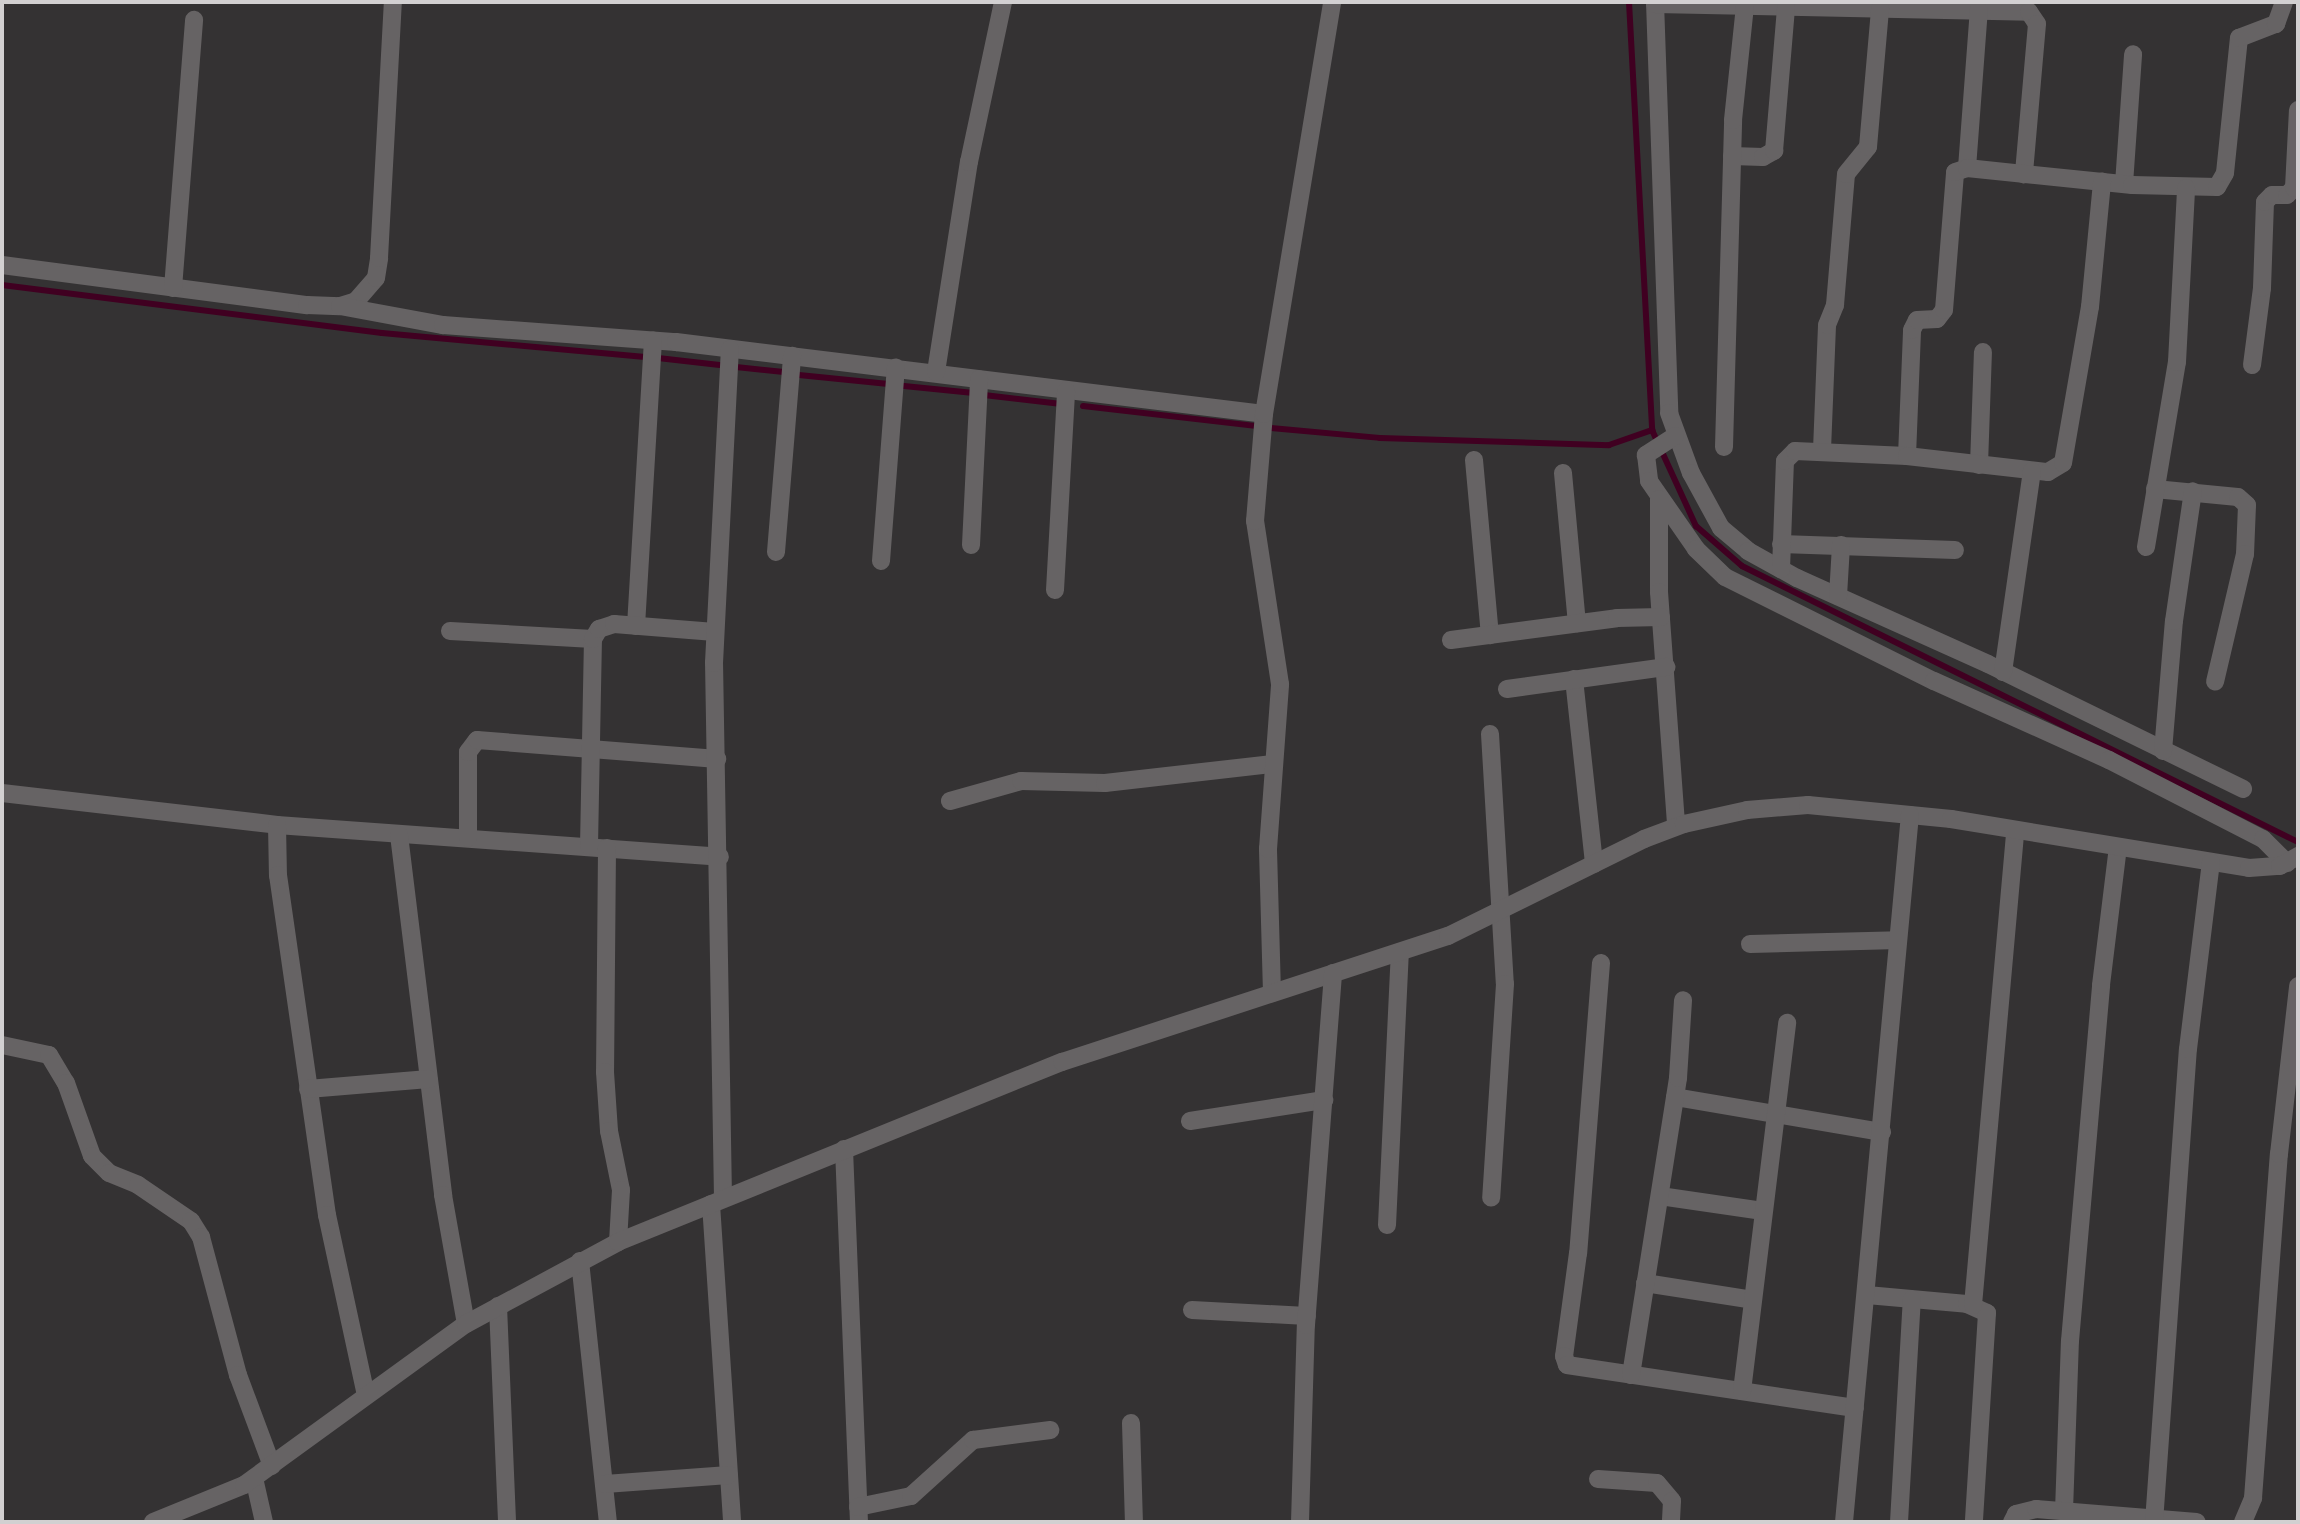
<!DOCTYPE html>
<html>
<head>
<meta charset="utf-8">
<style>
  body { margin:0 }
  #map { position:relative; width:2300px; height:1524px; overflow:hidden; background:#343233; font-family:Karla,sans-serif }
  div>[style] { position:absolute }
  [style*='--x'] { left:calc(var(--x)*1px); top:calc(var(--y)*1px); width:calc(var(--w)*1px); rotate:calc(var(--a)*1deg) }
  .stream>* { height:6px; margin:-3px; padding:0 3px; transform-origin:3px; border-radius:3px; background:#400021 }
  .minor>* { height:18px; margin:-9px; padding:0 9px; transform-origin:9px; border-radius:9px; background:#666364 }
  span { translate:-50% -50%; white-space:nowrap; text-align:center; line-height:1.15; -webkit-text-stroke:5px #1b1a1a; paint-order:stroke }
  .frame { position:absolute; inset:0; border:4px solid #d2d0d1; pointer-events:none }
</style>
</head>
<body>
<div id="map">
  <div class="stream">
    <div style="--x:1629;--y:2;--w:429;--a:86.9"></div>
    <div style="--x:1652;--y:430;--w:106;--a:65.4"></div>
    <div style="--x:1696;--y:526;--w:61;--a:41"></div>
    <div style="--x:1742;--y:566;--w:621;--a:26.4"></div>
    <div style="--x:2;--y:285;--w:383;--a:7.2"></div>
    <div style="--x:382;--y:333;--w:267;--a:5.2"></div>
    <div style="--x:658;--y:358;--w:62;--a:6.4"></div>
    <div style="--x:736;--y:367;--w:48;--a:5.9"></div>
    <div style="--x:799;--y:375;--w:90;--a:5.7"></div>
    <div style="--x:904;--y:386;--w:70;--a:5.7"></div>
    <div style="--x:984;--y:395;--w:78;--a:6.7"></div>
    <div style="--x:1083;--y:406;--w:173;--a:6.6"></div>
    <div style="--x:1271;--y:428;--w:109;--a:5.2"></div>
    <div style="--x:1380;--y:438;--w:229;--a:1.8"></div>
    <div style="--x:1609;--y:445;--w:46;--a:-19.2"></div>
  </div>
  <div class="minor">
    <div style="--x:1655;--y:2;--w:411;--a:88"></div>
    <div style="--x:1669;--y:413;--w:64;--a:69.9"></div>
    <div style="--x:1691;--y:473;--w:63;--a:61.4"></div>
    <div style="--x:1721;--y:528;--w:35;--a:40"></div>
    <div style="--x:1748;--y:551;--w:56;--a:28.9"></div>
    <div style="--x:1797;--y:578;--w:209;--a:24.2"></div>
    <div style="--x:1988;--y:664;--w:284;--a:26.1"></div>
    <div style="--x:1655;--y:4;--w:374;--a:1.2"></div>
    <div style="--x:2029;--y:12;--w:14;--a:56"></div>
    <div style="--x:2037;--y:24;--w:151;--a:95"></div>
    <div style="--x:1732;--y:156;--w:31;--a:2"></div>
    <div style="--x:1763;--y:157;--w:13;--a:-29"></div>
    <div style="--x:1774;--y:151;--w:144;--a:-85.2"></div>
    <div style="--x:1967;--y:168;--w:158;--a:-85.7"></div>
    <div style="--x:2124;--y:184;--w:130;--a:-86"></div>
    <div style="--x:2;--y:265;--w:308;--a:7.5"></div>
    <div style="--x:307;--y:305;--w:33;--a:2"></div>
    <div style="--x:340;--y:306;--w:17;--a:-17"></div>
    <div style="--x:356;--y:301;--w:30;--a:-49"></div>
    <div style="--x:376;--y:278;--w:20;--a:-81"></div>
    <div style="--x:379;--y:258;--w:256;--a:-86.9"></div>
    <div style="--x:173;--y:288;--w:269;--a:-85.5"></div>
    <div style="--x:340;--y:306;--w:105;--a:10.5"></div>
    <div style="--x:443;--y:325;--w:234;--a:4.2"></div>
    <div style="--x:676;--y:342;--w:592;--a:6.98"></div>
    <div style="--x:2252;--y:365;--w:78;--a:-82.6"></div>
    <div style="--x:2262;--y:288;--w:86;--a:-88"></div>
    <div style="--x:2265;--y:202;--w:10;--a:-45"></div>
    <div style="--x:2272;--y:195;--w:15;--a:0"></div>
    <div style="--x:2287;--y:195;--w:10;--a:-45"></div>
    <div style="--x:2294;--y:188;--w:78;--a:-87.1"></div>
    <div style="--x:936;--y:372;--w:213;--a:-81.1"></div>
    <div style="--x:969;--y:162;--w:164;--a:-78"></div>
    <div style="--x:1675;--y:436;--w:35;--a:147"></div>
    <div style="--x:1646;--y:455;--w:26;--a:83"></div>
    <div style="--x:1649;--y:481;--w:83;--a:55.3"></div>
    <div style="--x:1696;--y:549;--w:40;--a:44"></div>
    <div style="--x:1725;--y:577;--w:233;--a:26.5"></div>
    <div style="--x:1934;--y:681;--w:192;--a:24.3"></div>
    <div style="--x:2109;--y:760;--w:173;--a:27.2"></div>
    <div style="--x:2263;--y:839;--w:34;--a:45"></div>
    <div style="--x:1724;--y:447;--w:327;--a:-88.4"></div>
    <div style="--x:1733;--y:120;--w:115;--a:-84"></div>
    <div style="--x:1822;--y:450;--w:125;--a:-87.7"></div>
    <div style="--x:1827;--y:325;--w:22;--a:-68"></div>
    <div style="--x:1835;--y:305;--w:131;--a:-85.2"></div>
    <div style="--x:1846;--y:174;--w:35;--a:-51"></div>
    <div style="--x:1868;--y:147;--w:139;--a:-85"></div>
    <div style="--x:1907;--y:456;--w:126;--a:-87.7"></div>
    <div style="--x:1912;--y:330;--w:11;--a:-63"></div>
    <div style="--x:1917;--y:320;--w:20;--a:-3"></div>
    <div style="--x:1937;--y:319;--w:11;--a:-52"></div>
    <div style="--x:1944;--y:310;--w:138;--a:-85.4"></div>
    <div style="--x:1955;--y:172;--w:13;--a:-18"></div>
    <div style="--x:1967;--y:168;--w:166;--a:5.9"></div>
    <div style="--x:2132;--y:185;--w:85;--a:1.3"></div>
    <div style="--x:2217;--y:187;--w:16;--a:-60"></div>
    <div style="--x:2225;--y:173;--w:136;--a:-84.1"></div>
    <div style="--x:2239;--y:38;--w:40;--a:-21"></div>
    <div style="--x:2276;--y:24;--w:23;--a:-70"></div>
    <div style="--x:1474;--y:460;--w:176;--a:84.8"></div>
    <div style="--x:1979;--y:465;--w:113;--a:-88"></div>
    <div style="--x:1563;--y:473;--w:151;--a:84.7"></div>
    <div style="--x:2155;--y:489;--w:83;--a:5.5"></div>
    <div style="--x:2238;--y:497;--w:12;--a:42"></div>
    <div style="--x:2247;--y:505;--w:49;--a:92.3"></div>
    <div style="--x:2245;--y:554;--w:131;--a:103.2"></div>
    <div style="--x:1659;--y:499;--w:93;--a:90"></div>
    <div style="--x:1659;--y:592;--w:235;--a:85.8"></div>
    <div style="--x:1781;--y:544;--w:174;--a:2"></div>
    <div style="--x:971;--y:545;--w:166;--a:-87.2"></div>
    <div style="--x:2146;--y:547;--w:188;--a:-80.5"></div>
    <div style="--x:2177;--y:362;--w:174;--a:-87"></div>
    <div style="--x:776;--y:552;--w:197;--a:-85.3"></div>
    <div style="--x:881;--y:561;--w:194;--a:-85.6"></div>
    <div style="--x:1781;--y:569;--w:108;--a:-87.9"></div>
    <div style="--x:1785;--y:461;--w:14;--a:-45"></div>
    <div style="--x:1795;--y:451;--w:112;--a:2.6"></div>
    <div style="--x:1907;--y:456;--w:142;--a:6.5"></div>
    <div style="--x:2048;--y:472;--w:17;--a:-31"></div>
    <div style="--x:2063;--y:463;--w:158;--a:-80.2"></div>
    <div style="--x:2090;--y:307;--w:126;--a:-84.5"></div>
    <div style="--x:1055;--y:590;--w:199;--a:-86.8"></div>
    <div style="--x:1838;--y:596;--w:51;--a:-86.6"></div>
    <div style="--x:636;--y:626;--w:286;--a:-86.6"></div>
    <div style="--x:450;--y:631;--w:143;--a:3.2"></div>
    <div style="--x:1451;--y:640;--w:167;--a:-7.5"></div>
    <div style="--x:1617;--y:618;--w:44;--a:-1.3"></div>
    <div style="--x:2003;--y:672;--w:203;--a:-81.8"></div>
    <div style="--x:1574;--y:679;--w:186;--a:83.8"></div>
    <div style="--x:1507;--y:689;--w:161;--a:-7.9"></div>
    <div style="--x:1490;--y:734;--w:250;--a:86.6"></div>
    <div style="--x:1505;--y:984;--w:214;--a:93.7"></div>
    <div style="--x:2163;--y:751;--w:130;--a:-85.2"></div>
    <div style="--x:2174;--y:621;--w:131;--a:-81.7"></div>
    <div style="--x:2;--y:793;--w:277;--a:6.6"></div>
    <div style="--x:277;--y:825;--w:444;--a:4.1"></div>
    <div style="--x:950;--y:801;--w:74;--a:-15.7"></div>
    <div style="--x:1021;--y:781;--w:84;--a:1.4"></div>
    <div style="--x:1105;--y:783;--w:169;--a:-6.5"></div>
    <div style="--x:277;--y:825;--w:50;--a:88.9"></div>
    <div style="--x:278;--y:875;--w:344;--a:81.8"></div>
    <div style="--x:327;--y:1215;--w:184;--a:77.8"></div>
    <div style="--x:399;--y:835;--w:363;--a:83"></div>
    <div style="--x:443;--y:1195;--w:131;--a:79.9"></div>
    <div style="--x:468;--y:838;--w:86;--a:-90"></div>
    <div style="--x:468;--y:752;--w:15;--a:-53"></div>
    <div style="--x:477;--y:740;--w:241;--a:4.5"></div>
    <div style="--x:589;--y:846;--w:207;--a:-88.9"></div>
    <div style="--x:593;--y:639;--w:12;--a:-59"></div>
    <div style="--x:599;--y:629;--w:16;--a:-18"></div>
    <div style="--x:614;--y:624;--w:101;--a:4.5"></div>
    <div style="--x:607;--y:848;--w:224;--a:90.5"></div>
    <div style="--x:605;--y:1072;--w:59;--a:86.1"></div>
    <div style="--x:609;--y:1131;--w:60;--a:78.5"></div>
    <div style="--x:621;--y:1190;--w:52;--a:93.3"></div>
    <div style="--x:1750;--y:944;--w:148;--a:-1.5"></div>
    <div style="--x:1601;--y:963;--w:291;--a:94.5"></div>
    <div style="--x:1578;--y:1253;--w:104;--a:97.7"></div>
    <div style="--x:1564;--y:1356;--w:9;--a:72"></div>
    <div style="--x:1567;--y:1365;--w:291;--a:8.5"></div>
    <div style="--x:1272;--y:993;--w:144;--a:-91.6"></div>
    <div style="--x:1268;--y:849;--w:165;--a:-85.8"></div>
    <div style="--x:1280;--y:684;--w:165;--a:-98.7"></div>
    <div style="--x:1255;--y:521;--w:107;--a:-85.2"></div>
    <div style="--x:1264;--y:414;--w:418;--a:-80.6"></div>
    <div style="--x:2;--y:1045;--w:48;--a:12"></div>
    <div style="--x:49;--y:1055;--w:33;--a:59"></div>
    <div style="--x:66;--y:1083;--w:77;--a:70.4"></div>
    <div style="--x:92;--y:1156;--w:24;--a:45"></div>
    <div style="--x:109;--y:1173;--w:31;--a:22"></div>
    <div style="--x:138;--y:1185;--w:64;--a:34.2"></div>
    <div style="--x:191;--y:1221;--w:19;--a:58"></div>
    <div style="--x:201;--y:1237;--w:143;--a:75"></div>
    <div style="--x:238;--y:1375;--w:97;--a:69.5"></div>
    <div style="--x:308;--y:1089;--w:121;--a:-4.7"></div>
    <div style="--x:1675;--y:1097;--w:210;--a:9.6"></div>
    <div style="--x:1190;--y:1121;--w:136;--a:-8.9"></div>
    <div style="--x:844;--y:1149;--w:373;--a:87.7"></div>
    <div style="--x:1660;--y:1196;--w:104;--a:8.3"></div>
    <div style="--x:723;--y:1198;--w:535;--a:-90.96"></div>
    <div style="--x:714;--y:663;--w:314;--a:-87.1"></div>
    <div style="--x:711;--y:1204;--w:319;--a:86.2"></div>
    <div style="--x:1387;--y:1225;--w:273;--a:-87.3"></div>
    <div style="--x:580;--y:1261;--w:262;--a:83.9"></div>
    <div style="--x:1645;--y:1283;--w:109;--a:8.9"></div>
    <div style="--x:1867;--y:1295;--w:100;--a:5.1"></div>
    <div style="--x:1967;--y:1304;--w:22;--a:24"></div>
    <div style="--x:1987;--y:1313;--w:209;--a:93.6"></div>
    <div style="--x:1973;--y:1305;--w:477;--a:-84.9"></div>
    <div style="--x:498;--y:1306;--w:216;--a:87.6"></div>
    <div style="--x:1192;--y:1310;--w:115;--a:3"></div>
    <div style="--x:1631;--y:1375;--w:301;--a:-81"></div>
    <div style="--x:1678;--y:1078;--w:78;--a:-86.3"></div>
    <div style="--x:1742;--y:1391;--w:371;--a:-83"></div>
    <div style="--x:1131;--y:1423;--w:99;--a:88.3"></div>
    <div style="--x:254;--y:1478;--w:45;--a:77.2"></div>
    <div style="--x:1598;--y:1479;--w:59;--a:3.9"></div>
    <div style="--x:1657;--y:1483;--w:23;--a:50"></div>
    <div style="--x:1672;--y:1501;--w:21;--a:93"></div>
    <div style="--x:605;--y:1484;--w:124;--a:-4.2"></div>
    <div style="--x:858;--y:1507;--w:54;--a:-11.7"></div>
    <div style="--x:911;--y:1496;--w:84;--a:-42.1"></div>
    <div style="--x:973;--y:1440;--w:78;--a:-7.4"></div>
    <div style="--x:2064;--y:1511;--w:170;--a:-88"></div>
    <div style="--x:2070;--y:1341;--w:357;--a:-85"></div>
    <div style="--x:2101;--y:985;--w:139;--a:-83"></div>
    <div style="--x:153;--y:1522;--w:98;--a:-22.1"></div>
    <div style="--x:244;--y:1485;--w:274;--a:-36"></div>
    <div style="--x:466;--y:1324;--w:173;--a:-28.3"></div>
    <div style="--x:618;--y:1242;--w:479;--a:-22.1"></div>
    <div style="--x:1062;--y:1062;--w:406;--a:-18.1"></div>
    <div style="--x:1448;--y:936;--w:219;--a:-26.3"></div>
    <div style="--x:1644;--y:839;--w:43;--a:-20.6"></div>
    <div style="--x:1684;--y:824;--w:65;--a:-12.5"></div>
    <div style="--x:1747;--y:810;--w:61;--a:-4.7"></div>
    <div style="--x:1808;--y:805;--w:144;--a:5.6"></div>
    <div style="--x:1951;--y:819;--w:302;--a:9.3"></div>
    <div style="--x:2249;--y:868;--w:31;--a:-4"></div>
    <div style="--x:2280;--y:866;--w:21;--a:-29"></div>
    <div style="--x:1300;--y:1522;--w:197;--a:-88.3"></div>
    <div style="--x:1306;--y:1325;--w:353;--a:-85.6"></div>
    <div style="--x:1844;--y:1522;--w:710;--a:-84.67"></div>
    <div style="--x:1899;--y:1522;--w:223;--a:-86.7"></div>
    <div style="--x:2012;--y:1522;--w:9;--a:-63"></div>
    <div style="--x:2016;--y:1514;--w:21;--a:-14"></div>
    <div style="--x:2036;--y:1509;--w:161;--a:4.6"></div>
    <div style="--x:2154;--y:1522;--w:474;--a:-85.9"></div>
    <div style="--x:2188;--y:1049;--w:188;--a:-83"></div>
    <div style="--x:2243;--y:1522;--w:26;--a:-67"></div>
    <div style="--x:2253;--y:1498;--w:345;--a:-85.7"></div>
    <div style="--x:2279;--y:1154;--w:169;--a:-83.5"></div>
  </div>
  <div class="frame"></div>
</div>
</body>
</html>
